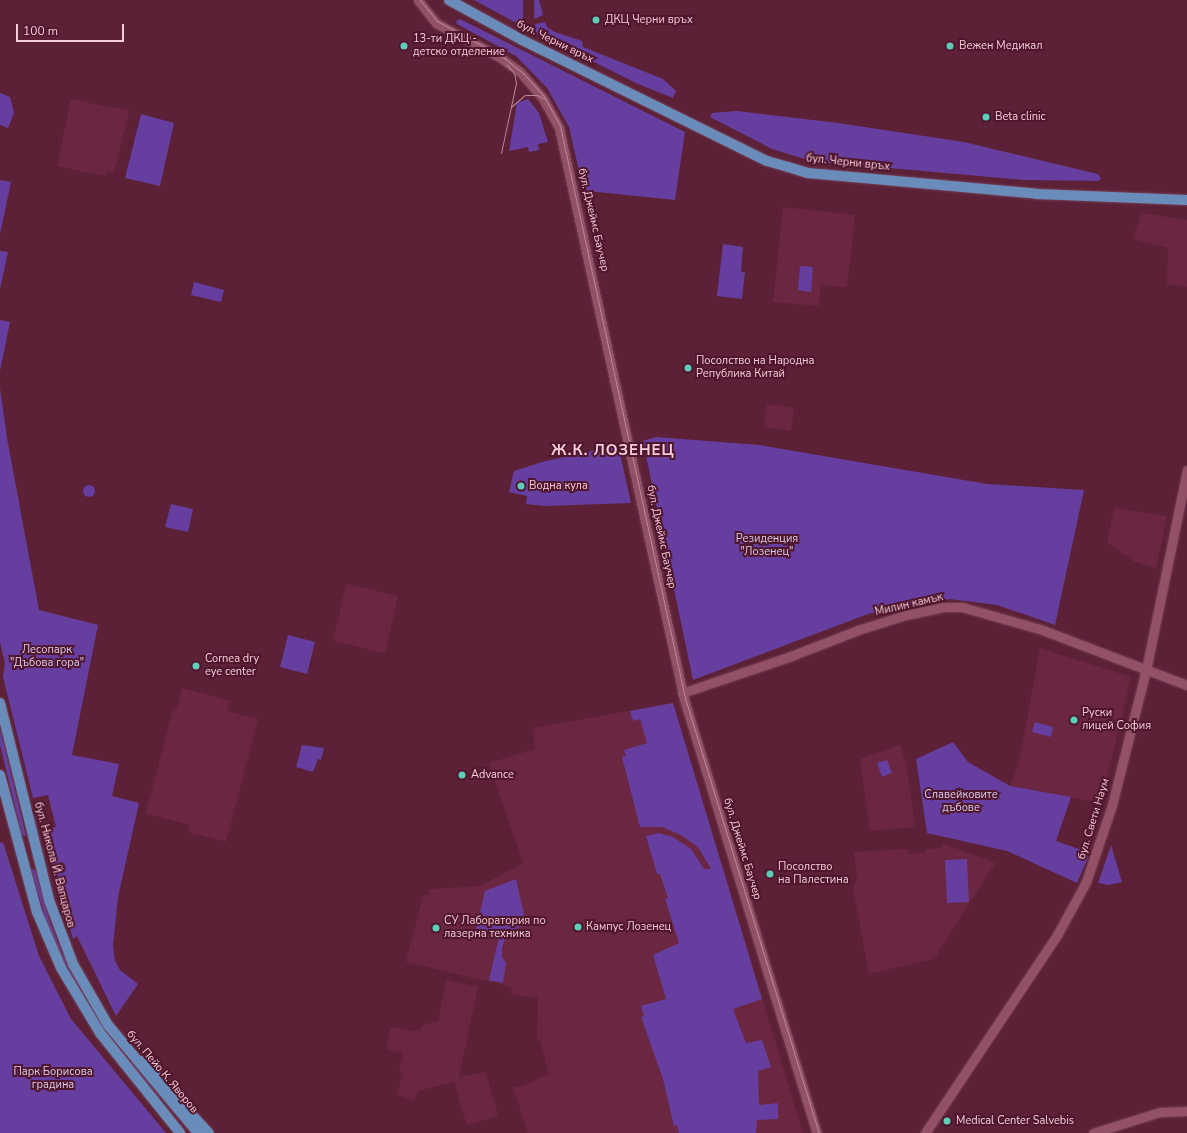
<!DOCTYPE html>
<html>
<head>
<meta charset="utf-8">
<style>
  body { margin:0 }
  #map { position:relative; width:1187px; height:1133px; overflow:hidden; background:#5c2137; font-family:"Nunito Sans",sans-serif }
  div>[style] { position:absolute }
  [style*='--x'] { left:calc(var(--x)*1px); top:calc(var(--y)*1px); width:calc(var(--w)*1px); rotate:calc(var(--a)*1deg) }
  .built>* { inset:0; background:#6b2741 }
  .green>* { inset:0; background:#663e9f }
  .round { border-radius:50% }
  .roads { filter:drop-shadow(0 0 1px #754056) drop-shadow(0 0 1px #754056) }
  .minor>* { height:9px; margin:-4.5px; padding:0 4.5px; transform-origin:4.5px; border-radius:4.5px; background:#925167 }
  .major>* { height:10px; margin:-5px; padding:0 5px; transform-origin:5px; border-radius:5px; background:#6a8cba }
  .tram>* { height:1px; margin:-0.5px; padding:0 0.5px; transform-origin:0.5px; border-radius:0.5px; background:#b98a99 }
  .dots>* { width:11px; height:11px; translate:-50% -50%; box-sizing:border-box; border:2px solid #50162d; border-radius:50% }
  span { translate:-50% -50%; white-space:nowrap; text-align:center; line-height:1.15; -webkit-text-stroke:4px #50162d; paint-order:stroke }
  .poi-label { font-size:11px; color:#f4cdd8 }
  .left { translate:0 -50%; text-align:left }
  .street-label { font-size:11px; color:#f4cdd8 }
  .park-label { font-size:11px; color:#d9d0ec }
  .district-label { font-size:15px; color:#f4cdd8; font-weight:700; letter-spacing:1px }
  .scale { position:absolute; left:16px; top:24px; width:108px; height:18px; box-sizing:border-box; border:2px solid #f4cdd8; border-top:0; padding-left:5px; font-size:12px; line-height:14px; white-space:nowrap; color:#f4cdd8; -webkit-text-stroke:3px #50162d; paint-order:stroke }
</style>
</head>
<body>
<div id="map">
  <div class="built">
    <div style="clip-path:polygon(71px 99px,129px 111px,114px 173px,107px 171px,105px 176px,57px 166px)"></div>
    <div style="clip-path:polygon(783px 207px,855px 215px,847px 287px,821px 285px,818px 306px,773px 302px)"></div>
    <div style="clip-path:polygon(1141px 213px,1187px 220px,1187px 287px,1167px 284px,1168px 248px,1133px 239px)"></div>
    <div style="clip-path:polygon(767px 404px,794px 408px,791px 431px,764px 427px)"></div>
    <div style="clip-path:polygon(1114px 508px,1167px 516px,1156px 568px,1135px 562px,1107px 542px)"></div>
    <div style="clip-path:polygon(346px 584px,398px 596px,385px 653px,333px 641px)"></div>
    <div style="clip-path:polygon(1040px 648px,1131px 677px,1101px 803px,1010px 786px,1019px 763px)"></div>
    <div style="clip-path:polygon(182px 688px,230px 701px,227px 711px,258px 719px,226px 842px,188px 832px,190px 825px,146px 813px,173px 708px,177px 708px)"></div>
    <div style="clip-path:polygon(673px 703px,803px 1133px,528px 1133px,513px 1087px,523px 1086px,549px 1074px,540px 1040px,537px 1040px,538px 998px,511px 994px,512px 987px,406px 962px,423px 896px,429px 894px,430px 889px,481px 886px,523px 863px,489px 763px,535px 749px,533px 728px)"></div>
    <div style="clip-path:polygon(900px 745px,906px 762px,915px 827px,870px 831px,860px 759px)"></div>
    <div style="clip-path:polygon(942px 843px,995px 863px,934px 959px,869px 974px,853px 887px,857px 880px,854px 852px,908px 849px,909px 854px,925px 853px,925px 849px,942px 848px)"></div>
    <div style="clip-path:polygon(446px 980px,478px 987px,459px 1077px,486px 1072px,498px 1116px,467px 1125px,454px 1082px,418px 1091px,414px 1101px,397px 1095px,403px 1072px,399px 1070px,403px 1053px,386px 1049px,391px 1027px,411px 1031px,421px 1030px,422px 1025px,438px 1021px)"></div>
  </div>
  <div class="green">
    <div style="clip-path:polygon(474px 0,523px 0,523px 17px,520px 25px)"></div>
    <div style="clip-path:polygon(534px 0,539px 0,543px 15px,534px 19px)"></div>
    <div style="clip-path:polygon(460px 19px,685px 132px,675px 200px,588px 191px,583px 188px,569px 127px,547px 88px,516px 56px,457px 24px,456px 21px)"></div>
    <div style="clip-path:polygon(545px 22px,547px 27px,555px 32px,582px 41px,583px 47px,663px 79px,676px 91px,673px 98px,638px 84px,536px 33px,535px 24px)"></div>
    <div style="clip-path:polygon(0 93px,10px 97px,14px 113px,8px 128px,0 125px)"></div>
    <div style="clip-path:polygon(528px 99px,539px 113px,548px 142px,538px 144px,539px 150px,529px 152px,528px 147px,509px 151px,517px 103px)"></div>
    <div style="clip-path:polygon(737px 111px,838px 123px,964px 142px,1098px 174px,1101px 179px,1098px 181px,1024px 180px,811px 161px,772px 149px,710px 117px,712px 113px)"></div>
    <div style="clip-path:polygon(141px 114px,174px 123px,160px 186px,125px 178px)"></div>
    <div style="clip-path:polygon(0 180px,11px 182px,0 234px)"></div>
    <div style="clip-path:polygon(723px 244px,743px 247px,741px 272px,745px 272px,742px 299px,717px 296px)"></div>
    <div style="clip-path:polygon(0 251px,8px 252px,0 289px)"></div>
    <div style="clip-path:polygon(800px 266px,813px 267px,811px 292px,798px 290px)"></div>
    <div style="clip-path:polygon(194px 282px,224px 290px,221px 302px,191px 295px)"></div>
    <div style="clip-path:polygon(0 320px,10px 322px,0 371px)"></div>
    <div style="clip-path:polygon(0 388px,7px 438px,39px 610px,98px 625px,72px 755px,119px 764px,112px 796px,139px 803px,118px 897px,113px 946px,115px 961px,120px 970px,138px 984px,116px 1016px,77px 936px,73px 939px,41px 831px,56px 827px,48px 795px,33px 798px,3px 677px,5px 663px,0 642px)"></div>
    <div style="clip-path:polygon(656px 437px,759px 445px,987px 484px,1084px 490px,1055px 625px,997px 605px,950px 599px,909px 605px,868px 614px,693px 680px,643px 441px)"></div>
    <div style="clip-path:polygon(618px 445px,631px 503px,545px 506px,526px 504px,527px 496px,509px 492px,514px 471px,542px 462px)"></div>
    <div class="round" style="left:83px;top:485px;width:12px;height:12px"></div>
    <div style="clip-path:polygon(171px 504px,193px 509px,188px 532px,165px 527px)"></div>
    <div style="clip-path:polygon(288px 635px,315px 642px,307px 674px,280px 667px)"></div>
    <div style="clip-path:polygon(673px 703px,762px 999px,733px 1009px,746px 1043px,762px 1040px,771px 1067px,758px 1071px,759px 1105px,778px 1103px,778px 1119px,757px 1120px,756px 1133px,679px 1133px,677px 1125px,674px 1126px,663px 1079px,641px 1017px,644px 1016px,641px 1006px,666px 999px,653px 955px,679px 943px,665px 899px,668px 898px,660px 874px,657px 874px,646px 836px,659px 833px,673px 837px,691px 849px,704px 869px,711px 869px,698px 847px,681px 835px,662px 827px,640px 827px,622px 757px,626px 756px,624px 750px,647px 743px,640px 719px,633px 721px,630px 711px)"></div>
    <div style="clip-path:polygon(1035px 722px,1053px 727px,1051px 737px,1032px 732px)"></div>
    <div style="clip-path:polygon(0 728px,26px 836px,22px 835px,0 745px)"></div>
    <div style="clip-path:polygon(953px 742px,968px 762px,1010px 786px,1071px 797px,1056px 841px,1090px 853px,1077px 883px,1007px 851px,927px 833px,916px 759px)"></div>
    <div style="clip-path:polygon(302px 745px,324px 748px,321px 760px,318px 759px,313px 772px,296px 767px)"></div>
    <div style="clip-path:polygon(887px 760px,892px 773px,882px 777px,877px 763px)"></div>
    <div style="clip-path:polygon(3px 842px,39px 956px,71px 1019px,166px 1133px,0 1133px,0 843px)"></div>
    <div style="clip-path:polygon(1111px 845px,1122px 882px,1109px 885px,1098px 883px)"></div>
    <div style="clip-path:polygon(967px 859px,969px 902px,947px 903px,945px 860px)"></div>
    <div style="clip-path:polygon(31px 869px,35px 870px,50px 922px,62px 953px,86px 998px,117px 1046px,192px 1133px,143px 1078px,117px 1047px,100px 1024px,68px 971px,60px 954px,47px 924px)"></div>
    <div style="clip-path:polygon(516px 879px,526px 923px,507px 935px,502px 947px,502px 957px,506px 963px,503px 983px,489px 980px,500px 933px,476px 929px,485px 891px)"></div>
  </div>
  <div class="roads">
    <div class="minor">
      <div style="--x:418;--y:0;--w:29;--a:52"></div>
      <div style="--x:436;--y:23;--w:74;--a:28.3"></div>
      <div style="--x:501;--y:58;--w:24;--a:36"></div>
      <div style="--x:520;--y:72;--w:33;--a:49"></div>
      <div style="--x:542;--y:97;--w:35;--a:61"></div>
      <div style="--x:559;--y:128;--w:585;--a:77.65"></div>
      <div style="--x:684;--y:699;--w:454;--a:73"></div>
      <div style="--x:682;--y:693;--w:115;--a:-18.7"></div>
      <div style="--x:791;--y:656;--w:72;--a:-21.2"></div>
      <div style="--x:858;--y:630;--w:50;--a:-17.4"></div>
      <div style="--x:906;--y:615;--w:38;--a:-12"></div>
      <div style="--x:943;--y:607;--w:19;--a:0"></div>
      <div style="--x:962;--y:607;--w:81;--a:15.8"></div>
      <div style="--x:1040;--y:629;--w:157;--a:20.9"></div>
      <div style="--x:925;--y:1133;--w:238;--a:-56.3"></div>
      <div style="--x:1057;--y:935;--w:60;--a:-61.3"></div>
      <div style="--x:1086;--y:882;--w:81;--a:-71.3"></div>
      <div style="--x:1112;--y:805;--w:139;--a:-75.9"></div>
      <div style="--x:1146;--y:670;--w:204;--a:-78.4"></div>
      <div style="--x:1093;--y:1133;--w:70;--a:-17.4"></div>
      <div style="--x:1160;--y:1112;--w:27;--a:-2"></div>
    </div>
    <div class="major">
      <div style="--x:449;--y:0;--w:83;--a:28.7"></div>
      <div style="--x:522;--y:40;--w:273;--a:26.3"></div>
      <div style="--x:767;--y:161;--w:22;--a:16"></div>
      <div style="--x:788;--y:167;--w:21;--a:17"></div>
      <div style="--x:808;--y:173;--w:230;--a:5.2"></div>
      <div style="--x:1037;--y:194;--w:150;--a:2.3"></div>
      <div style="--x:0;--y:703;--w:203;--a:76"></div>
      <div style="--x:49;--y:900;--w:68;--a:69.4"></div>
      <div style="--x:73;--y:964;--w:70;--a:60.2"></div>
      <div style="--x:108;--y:1025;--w:141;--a:50.2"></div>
      <div style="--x:0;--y:775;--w:142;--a:74.9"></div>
      <div style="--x:37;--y:912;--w:61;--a:66.8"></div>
      <div style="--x:61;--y:968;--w:76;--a:59"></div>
      <div style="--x:100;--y:1033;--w:128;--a:51.3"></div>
      <div style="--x:142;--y:1061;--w:98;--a:47.1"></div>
    </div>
  </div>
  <div class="tram">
    <div style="--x:420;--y:0;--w:27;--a:51"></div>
    <div style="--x:437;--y:21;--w:75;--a:28.6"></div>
    <div style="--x:503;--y:57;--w:26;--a:39"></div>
    <div style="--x:523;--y:73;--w:30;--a:48"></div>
    <div style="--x:543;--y:95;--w:35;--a:61"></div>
    <div style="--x:560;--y:126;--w:585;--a:77.67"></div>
    <div style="--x:685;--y:698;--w:455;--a:72.9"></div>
    <div style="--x:511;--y:107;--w:18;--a:-41"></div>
    <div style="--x:525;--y:95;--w:12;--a:0"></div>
    <div style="--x:537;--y:95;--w:9;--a:27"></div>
    <div style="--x:501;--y:153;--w:72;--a:-77.9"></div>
    <div style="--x:516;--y:83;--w:10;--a:-101"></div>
    <div style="--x:514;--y:73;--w:11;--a:-131"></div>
  </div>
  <div class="dots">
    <div style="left:596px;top:20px;background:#5cceba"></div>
    <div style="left:404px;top:46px;background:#5cceba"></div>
    <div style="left:950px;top:46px;background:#5cceba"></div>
    <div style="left:986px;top:117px;background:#5cceba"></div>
    <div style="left:688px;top:368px;background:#5cceba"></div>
    <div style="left:521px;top:486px;background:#5cceba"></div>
    <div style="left:196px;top:666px;background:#5cceba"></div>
    <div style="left:1074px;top:720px;background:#5cceba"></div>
    <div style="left:462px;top:775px;background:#5cceba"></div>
    <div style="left:770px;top:874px;background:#5cceba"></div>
    <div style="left:578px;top:927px;background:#5cceba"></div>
    <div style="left:436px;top:928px;background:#5cceba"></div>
    <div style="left:947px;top:1121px;background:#5cceba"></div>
  </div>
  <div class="poi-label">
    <span class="left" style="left:605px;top:20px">ДКЦ Черни връх</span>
    <span class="left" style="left:413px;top:46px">13-ти ДКЦ -<br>детско отделение</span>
    <span class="left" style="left:959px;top:46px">Вежен Медикал</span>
    <span class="left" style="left:995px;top:117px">Beta clinic</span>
    <span class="left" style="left:696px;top:368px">Посолство на Народна<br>Република Китай</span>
    <span class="left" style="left:529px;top:486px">Водна кула</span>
    <span class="left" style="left:205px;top:666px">Cornea dry<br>eye center</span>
    <span class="left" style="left:1082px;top:720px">Руски<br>лицей София</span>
    <span class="left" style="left:471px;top:775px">Advance</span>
    <span class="left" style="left:778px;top:874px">Посолство<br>на Палестина</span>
    <span class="left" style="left:444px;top:928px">СУ Лаборатория по<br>лазерна техника</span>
    <span class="left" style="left:586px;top:927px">Кампус Лозенец</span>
    <span class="left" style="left:956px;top:1121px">Medical Center Salvebis</span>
  </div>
  <div class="street-label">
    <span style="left:555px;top:42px;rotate:26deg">бул. Черни връх</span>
    <span style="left:848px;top:163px;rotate:6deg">бул. Черни връх</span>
    <span style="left:593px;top:220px;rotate:77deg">бул. Джеймс Баучер</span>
    <span style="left:661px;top:537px;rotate:78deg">бул. Джеймс Баучер</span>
    <span style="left:909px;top:605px;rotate:-13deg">Милин камък</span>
    <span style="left:1094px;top:819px;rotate:-73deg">бул. Свети Наум</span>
    <span style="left:742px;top:849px;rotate:73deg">бул. Джеймс Баучер</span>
    <span style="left:54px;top:865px;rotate:75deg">бул. Никола Й. Вапцаров</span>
    <span style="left:162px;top:1072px;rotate:50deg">бул. Пейо К. Яворов</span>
  </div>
  <div class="park-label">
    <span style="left:767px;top:546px">Резиденция<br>"Лозенец"</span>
    <span style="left:47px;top:657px">Лесопарк<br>"Дъбова гора"</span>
    <span style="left:961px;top:802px">Славейковите<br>дъбове</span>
    <span style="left:53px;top:1079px">Парк Борисова<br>градина</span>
  </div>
  <div class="district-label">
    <span style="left:613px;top:451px">Ж.К. ЛОЗЕНЕЦ</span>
  </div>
  <div class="scale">100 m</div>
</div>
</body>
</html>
